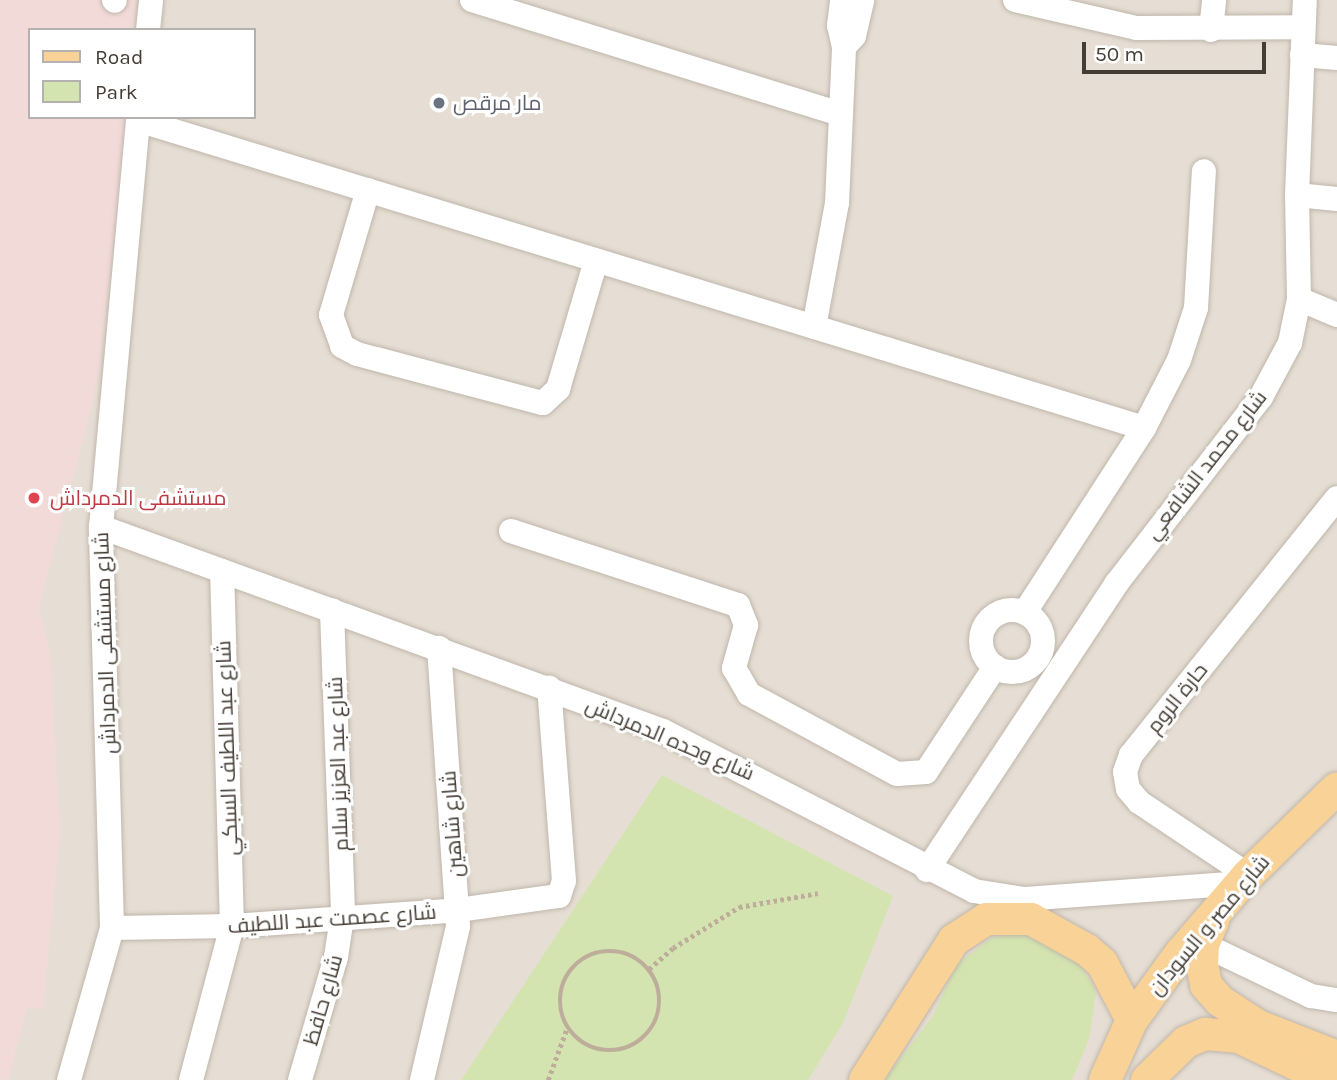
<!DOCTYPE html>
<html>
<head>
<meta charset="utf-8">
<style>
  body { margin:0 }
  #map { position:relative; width:1337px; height:1080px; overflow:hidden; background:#f2ede5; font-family:Karla,Cairo,sans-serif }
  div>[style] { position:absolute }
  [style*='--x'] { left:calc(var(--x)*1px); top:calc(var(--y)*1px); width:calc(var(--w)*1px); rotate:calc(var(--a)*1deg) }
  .residential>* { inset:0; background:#e6ded4 }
  .medical>* { inset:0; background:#f2dad9 }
  .green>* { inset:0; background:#d3e4b0 }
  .path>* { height:4.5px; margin-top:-2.25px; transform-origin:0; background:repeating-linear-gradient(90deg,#bead9a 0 3.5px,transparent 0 7px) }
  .path>.ring { margin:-2.25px; padding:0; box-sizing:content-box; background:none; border:4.5px solid #bead9a; border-radius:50% }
  .roads { filter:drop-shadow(0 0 2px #c0b6ab) drop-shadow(0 0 2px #c0b6ab) }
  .minor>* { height:24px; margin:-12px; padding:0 12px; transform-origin:12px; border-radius:12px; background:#fff }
  .minor>.ring { margin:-12px; padding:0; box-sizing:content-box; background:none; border:24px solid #fff; border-radius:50% }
  .major>* { height:32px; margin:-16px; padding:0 16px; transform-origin:16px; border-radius:16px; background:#f9d297 }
  .dots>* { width:19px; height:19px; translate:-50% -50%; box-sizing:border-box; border:4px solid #fff; border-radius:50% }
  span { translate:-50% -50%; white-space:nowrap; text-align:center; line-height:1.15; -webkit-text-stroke:6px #fff; paint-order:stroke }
  .worship-label { font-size:21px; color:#5b616d }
  .left { translate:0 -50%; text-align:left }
  .street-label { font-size:21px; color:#443d35 }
  .health-label { font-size:21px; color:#be3a42 }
  .legend { position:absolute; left:28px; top:28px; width:228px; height:91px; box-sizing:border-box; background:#fff; border:2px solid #b4b1ae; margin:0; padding:9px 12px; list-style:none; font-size:21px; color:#443d35 }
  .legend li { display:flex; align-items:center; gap:14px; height:35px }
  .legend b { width:35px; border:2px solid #b4b1ae }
  .scale { position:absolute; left:1082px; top:42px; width:184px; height:32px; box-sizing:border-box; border:4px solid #443d35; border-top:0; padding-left:9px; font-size:21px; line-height:24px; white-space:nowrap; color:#443d35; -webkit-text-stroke:5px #fff; paint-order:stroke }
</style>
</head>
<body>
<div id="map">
  <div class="residential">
    <div style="clip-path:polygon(evenodd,0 0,1337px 0,1337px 1080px,0 1080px,0 0,30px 30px,254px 30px,254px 117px,30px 117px,30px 30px)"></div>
  </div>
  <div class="medical">
    <div style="clip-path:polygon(0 0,136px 0,134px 30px,30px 30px,30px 117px,129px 117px,96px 387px,39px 609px,50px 651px,60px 833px,43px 1008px,26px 1009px,8px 1080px,0 1080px)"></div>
  </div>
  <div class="green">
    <div style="clip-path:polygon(662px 775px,893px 896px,843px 1023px,808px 1080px,461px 1080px)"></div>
    <div style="clip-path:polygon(1024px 931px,1079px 961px,1096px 991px,1089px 1039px,1072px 1080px,884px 1080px,933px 1016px,956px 965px,991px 938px)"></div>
  </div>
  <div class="path">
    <div class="ring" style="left:560px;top:951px;width:95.5px;height:95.5px"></div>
    <div style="--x:649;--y:969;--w:32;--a:-41"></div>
    <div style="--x:673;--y:948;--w:78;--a:-31.8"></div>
    <div style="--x:739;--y:907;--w:80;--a:-10"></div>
    <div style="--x:548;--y:1080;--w:55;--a:-69.9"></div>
  </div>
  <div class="roads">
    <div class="minor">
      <div style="--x:114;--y:0;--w:1;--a:45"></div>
      <div style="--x:472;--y:0;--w:383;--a:17.2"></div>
      <div style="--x:1015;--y:0;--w:124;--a:13"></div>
      <div style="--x:1136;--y:28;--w:167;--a:-0.3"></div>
      <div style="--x:148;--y:30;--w:30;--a:-84"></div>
      <div style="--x:1211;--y:30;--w:30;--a:-84"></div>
      <div style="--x:844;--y:47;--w:15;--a:-48"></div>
      <div style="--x:854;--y:36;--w:37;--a:-77"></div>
      <div style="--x:1302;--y:55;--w:35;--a:5"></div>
      <div style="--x:138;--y:120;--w:1052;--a:17.02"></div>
      <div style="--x:368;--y:190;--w:130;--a:106.5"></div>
      <div style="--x:331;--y:315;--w:33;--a:70"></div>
      <div style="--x:342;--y:346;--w:17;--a:28"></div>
      <div style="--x:357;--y:354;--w:192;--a:14.8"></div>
      <div style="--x:543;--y:403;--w:21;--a:-43"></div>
      <div style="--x:558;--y:389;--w:134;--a:-73.5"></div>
      <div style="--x:1297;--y:195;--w:40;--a:5.7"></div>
      <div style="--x:1299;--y:299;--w:41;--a:22.8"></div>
      <div style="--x:814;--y:327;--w:126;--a:-79.5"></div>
      <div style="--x:837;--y:203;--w:156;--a:-87.4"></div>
      <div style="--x:844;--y:47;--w:22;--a:-103"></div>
      <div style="--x:839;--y:26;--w:26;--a:-83"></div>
      <div style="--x:101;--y:527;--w:598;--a:19.95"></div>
      <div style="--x:663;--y:731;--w:350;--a:27.2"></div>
      <div style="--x:974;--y:891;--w:51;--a:9.1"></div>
      <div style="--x:1024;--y:899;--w:217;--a:-4.2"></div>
      <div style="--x:511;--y:531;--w:239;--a:18.1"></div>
      <div style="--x:738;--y:605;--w:22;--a:68"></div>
      <div style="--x:746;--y:625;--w:45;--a:105.6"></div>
      <div style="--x:734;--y:668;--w:30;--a:60"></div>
      <div style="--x:749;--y:694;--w:168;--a:28.4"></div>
      <div style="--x:897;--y:774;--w:29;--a:-4"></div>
      <div style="--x:926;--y:772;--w:126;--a:-56.7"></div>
      <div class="ring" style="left:981px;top:610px;width:38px;height:38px"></div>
      <div style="--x:1025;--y:612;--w:219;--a:-57.1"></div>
      <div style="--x:1144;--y:428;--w:76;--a:-62.8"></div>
      <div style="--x:1179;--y:360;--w:55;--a:-71.9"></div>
      <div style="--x:1196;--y:308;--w:137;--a:-86.7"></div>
      <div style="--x:927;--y:870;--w:343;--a:-56.5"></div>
      <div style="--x:1116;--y:584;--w:237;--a:-52.2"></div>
      <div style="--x:1261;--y:397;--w:61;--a:-61.8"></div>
      <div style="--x:1290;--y:343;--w:45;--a:-78.4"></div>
      <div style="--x:1299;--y:299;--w:104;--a:-91.1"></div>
      <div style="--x:1297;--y:195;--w:195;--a:-87.7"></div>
      <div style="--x:1248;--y:875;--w:131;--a:-146.2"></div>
      <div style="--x:1139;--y:802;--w:17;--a:-130"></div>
      <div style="--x:1128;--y:789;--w:17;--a:-100"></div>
      <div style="--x:1125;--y:772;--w:18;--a:-71"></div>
      <div style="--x:1131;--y:755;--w:329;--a:-51.3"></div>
      <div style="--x:112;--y:928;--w:120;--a:-1"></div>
      <div style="--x:232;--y:926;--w:227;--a:-4"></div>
      <div style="--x:458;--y:910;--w:102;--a:-7.9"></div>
      <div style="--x:559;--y:896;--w:16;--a:-72"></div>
      <div style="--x:564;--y:881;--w:194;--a:-94.4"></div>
      <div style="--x:1194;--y:940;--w:130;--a:25.6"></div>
      <div style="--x:1311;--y:996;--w:26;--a:9"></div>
      <div style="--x:69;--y:1080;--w:158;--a:-74.2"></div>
      <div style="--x:112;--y:928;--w:401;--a:-91.6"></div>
      <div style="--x:101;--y:527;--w:412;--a:-84.8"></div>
      <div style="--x:191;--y:1080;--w:159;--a:-75.1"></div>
      <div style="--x:232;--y:926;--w:355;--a:-91.6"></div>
      <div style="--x:300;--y:1080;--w:128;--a:-73.7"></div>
      <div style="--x:336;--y:957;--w:47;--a:-81.3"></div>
      <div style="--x:343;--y:911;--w:301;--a:-92.1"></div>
      <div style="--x:422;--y:1080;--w:158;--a:-76.8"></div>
      <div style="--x:458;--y:926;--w:279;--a:-93.9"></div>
    </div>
    <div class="major">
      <div style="--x:1213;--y:921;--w:25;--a:113"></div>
      <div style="--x:1203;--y:944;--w:20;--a:93"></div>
      <div style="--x:1202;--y:964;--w:21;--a:79"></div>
      <div style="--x:1206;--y:985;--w:21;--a:49"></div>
      <div style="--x:1220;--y:1001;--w:45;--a:33.3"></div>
      <div style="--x:1258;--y:1026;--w:85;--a:21.4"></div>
      <div style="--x:865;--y:1080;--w:166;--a:-57.6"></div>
      <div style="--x:954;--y:940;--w:38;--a:-33"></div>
      <div style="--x:986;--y:919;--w:45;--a:0"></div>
      <div style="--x:1031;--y:919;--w:64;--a:29"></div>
      <div style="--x:1087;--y:950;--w:20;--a:41"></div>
      <div style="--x:1102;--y:963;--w:64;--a:62.2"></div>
      <div style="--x:1105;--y:1080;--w:66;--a:-65.8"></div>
      <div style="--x:1132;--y:1020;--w:82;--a:-54"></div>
      <div style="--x:1180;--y:954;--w:104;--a:-49.3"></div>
      <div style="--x:1248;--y:875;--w:124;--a:-44.3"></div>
      <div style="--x:1147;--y:1080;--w:54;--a:-44.3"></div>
      <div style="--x:1186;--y:1042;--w:21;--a:-23"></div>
      <div style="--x:1205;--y:1034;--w:34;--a:5"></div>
      <div style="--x:1239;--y:1037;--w:79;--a:25.6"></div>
      <div style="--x:1310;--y:1071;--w:28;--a:13"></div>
    </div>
  </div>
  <div class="dots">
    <div style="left:439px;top:103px;background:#6b7280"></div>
    <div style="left:34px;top:498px;background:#e0444e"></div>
  </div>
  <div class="worship-label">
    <span class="left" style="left:453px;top:103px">مار مرقص</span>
  </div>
  <div class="street-label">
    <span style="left:1206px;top:465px;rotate:-52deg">شارع محمد الشافعي</span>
    <span style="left:105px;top:643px;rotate:-92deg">شارع مستشفى الدمرداش</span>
    <span style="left:1177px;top:698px;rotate:-51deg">حارة الروم</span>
    <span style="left:670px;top:739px;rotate:23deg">شارع وحده الدمرداش</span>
    <span style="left:227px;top:748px;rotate:-92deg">شارع عبد اللطيف السبكي</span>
    <span style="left:338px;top:764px;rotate:-92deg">شارع عبد العزيز سلام</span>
    <span style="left:452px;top:824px;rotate:-94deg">شارع شاهين</span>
    <span style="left:332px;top:919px;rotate:-4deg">شارع عصمت عبد اللطيف</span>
    <span style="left:1209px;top:925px;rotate:-50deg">شارع مصر و السودان</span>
    <span style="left:323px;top:1000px;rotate:-74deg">شارع حافظ</span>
  </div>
  <div class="health-label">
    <span class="left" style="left:50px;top:498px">مستشفى الدمرداش</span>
  </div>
  <ul class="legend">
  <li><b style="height:9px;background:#f9d297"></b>Road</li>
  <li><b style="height:19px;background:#d3e4b0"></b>Park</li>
  </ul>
  <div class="scale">50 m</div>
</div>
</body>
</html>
